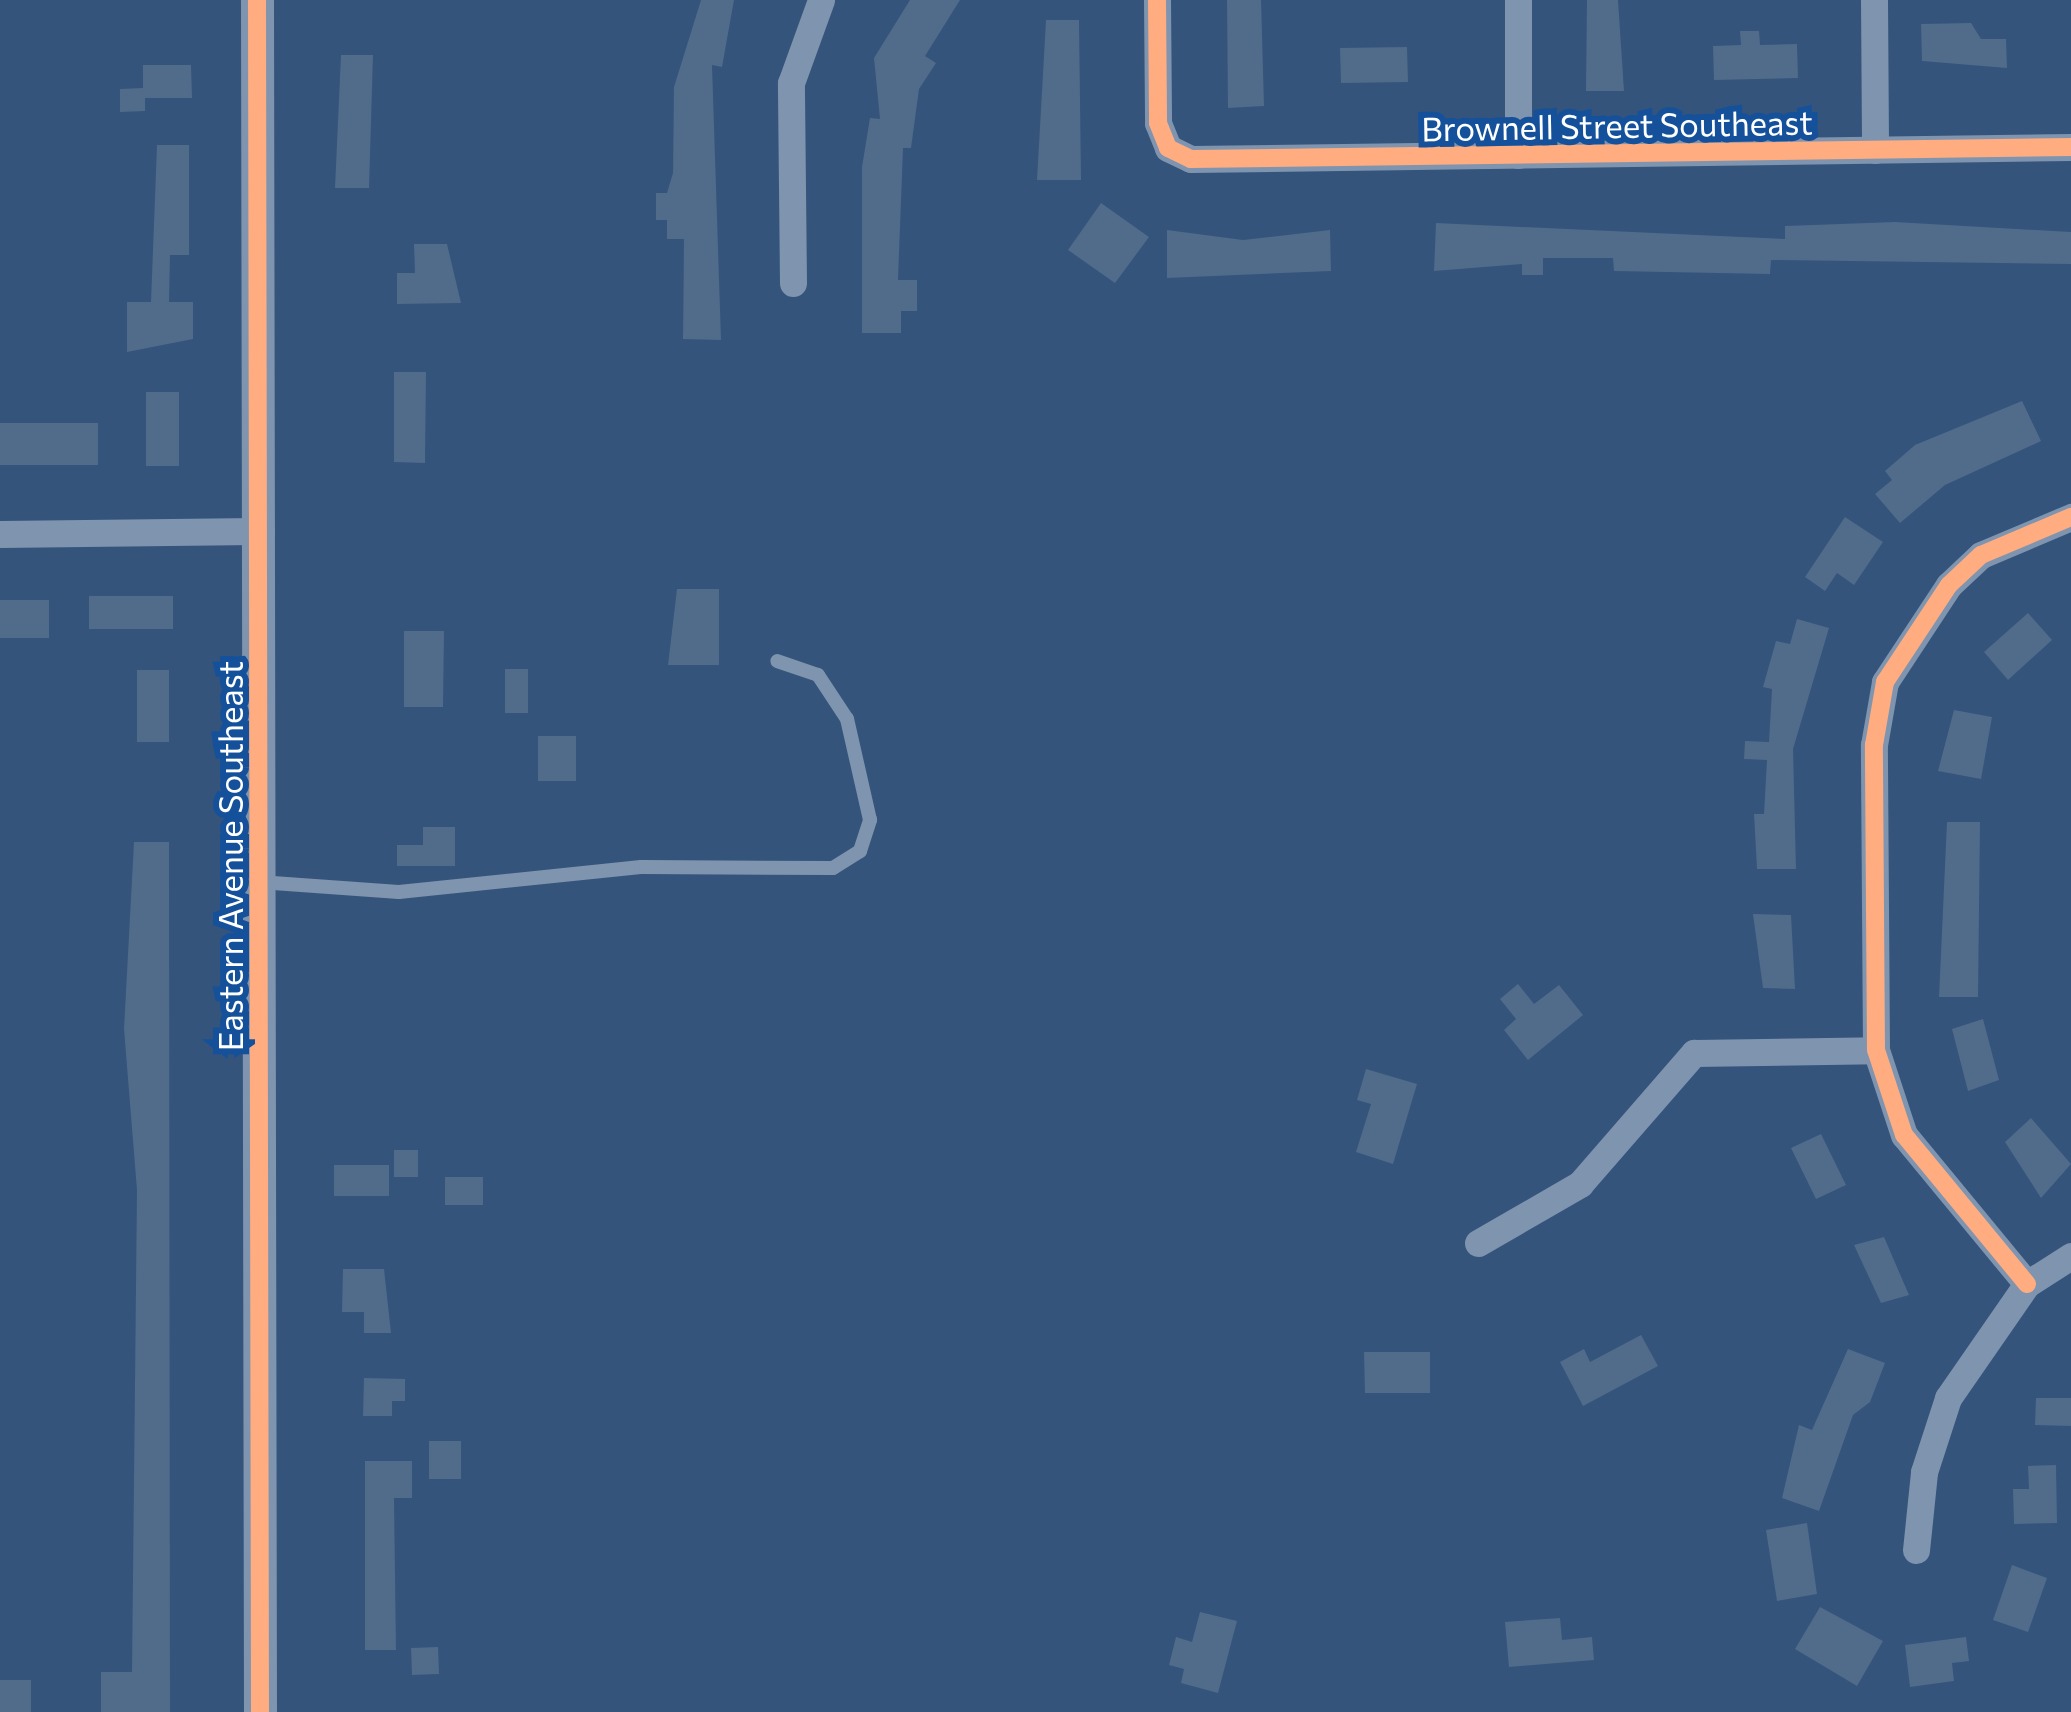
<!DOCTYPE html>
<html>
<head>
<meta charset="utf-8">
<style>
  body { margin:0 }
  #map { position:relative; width:2071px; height:1712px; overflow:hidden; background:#34547c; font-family:Commissioner,sans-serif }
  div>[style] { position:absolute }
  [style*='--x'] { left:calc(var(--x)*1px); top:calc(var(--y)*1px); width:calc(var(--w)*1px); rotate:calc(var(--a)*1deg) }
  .building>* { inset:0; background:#516b8a }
  .service>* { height:14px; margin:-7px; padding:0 7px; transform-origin:7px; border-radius:7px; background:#7f94ae }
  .minor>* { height:27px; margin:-13.5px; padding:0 13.5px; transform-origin:13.5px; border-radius:13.5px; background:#7f94ae }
  .tertiary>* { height:33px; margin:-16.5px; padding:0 16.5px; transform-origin:16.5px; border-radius:16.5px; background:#7f94ae }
  .cycleway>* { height:18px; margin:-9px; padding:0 9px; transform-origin:9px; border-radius:9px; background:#ffac80 }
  span { translate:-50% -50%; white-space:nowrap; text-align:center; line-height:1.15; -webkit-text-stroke:12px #15519b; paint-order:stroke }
  .street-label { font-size:33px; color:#fff }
</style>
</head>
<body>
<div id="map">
  <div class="building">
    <div style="clip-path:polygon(701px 0,734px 0,722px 67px,712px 65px,721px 340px,683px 339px,684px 239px,667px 239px,667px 220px,656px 220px,656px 193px,667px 193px,673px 173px,674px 87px)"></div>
    <div style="clip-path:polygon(910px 0,960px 0,925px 56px,936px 63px,919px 89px,911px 148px,903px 148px,898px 280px,917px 280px,917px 311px,901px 311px,901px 333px,862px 333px,862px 167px,870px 118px,880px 119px,874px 58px)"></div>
    <div style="clip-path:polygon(1227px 0,1261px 0,1264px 106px,1228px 108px)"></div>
    <div style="clip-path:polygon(1587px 0,1618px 0,1624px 91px,1586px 91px)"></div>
    <div style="clip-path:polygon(1046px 20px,1079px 20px,1081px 180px,1037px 180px)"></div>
    <div style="clip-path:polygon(1971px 23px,1981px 39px,2006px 39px,2007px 68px,1922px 61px,1921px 24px)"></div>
    <div style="clip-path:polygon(1740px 31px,1759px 31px,1760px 45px,1797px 44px,1798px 78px,1714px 80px,1713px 46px,1741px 45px)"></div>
    <div style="clip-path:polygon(1407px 47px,1408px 82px,1341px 83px,1340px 48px)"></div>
    <div style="clip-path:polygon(341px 55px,373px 55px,369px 188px,335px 188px)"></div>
    <div style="clip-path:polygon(143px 65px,191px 65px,192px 98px,145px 98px,145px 111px,120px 112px,120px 89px,143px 88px)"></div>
    <div style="clip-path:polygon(157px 145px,189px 145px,189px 255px,170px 255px,169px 302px,193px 302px,193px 339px,127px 352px,127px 302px,151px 302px)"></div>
    <div style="clip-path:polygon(1101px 203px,1149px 237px,1115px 283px,1068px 250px)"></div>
    <div style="clip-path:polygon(1895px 222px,2071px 232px,2071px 264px,1771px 260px,1770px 274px,1614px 271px,1613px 258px,1543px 258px,1543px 275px,1522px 275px,1522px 264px,1434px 271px,1436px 223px,1785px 239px,1785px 226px)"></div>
    <div style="clip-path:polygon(1167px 230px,1243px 240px,1330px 230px,1331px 271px,1167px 278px)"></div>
    <div style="clip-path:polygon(414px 244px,447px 244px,461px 303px,397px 304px,397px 273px,415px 273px)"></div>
    <div style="clip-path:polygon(394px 372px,426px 372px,425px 463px,394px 462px)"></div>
    <div style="clip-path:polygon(146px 392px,179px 392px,179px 466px,146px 466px)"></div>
    <div style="clip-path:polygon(2022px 401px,2041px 441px,1945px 485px,1900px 523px,1875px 494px,1892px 480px,1885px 471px,1915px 445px)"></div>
    <div style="clip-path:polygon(0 423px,98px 423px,98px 465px,0 465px)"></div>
    <div style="clip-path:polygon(1845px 517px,1883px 542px,1854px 585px,1837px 573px,1825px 591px,1805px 577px)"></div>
    <div style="clip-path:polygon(677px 589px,719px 589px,719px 665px,668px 665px)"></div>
    <div style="clip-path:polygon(89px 596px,173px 596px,173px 629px,89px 629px)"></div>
    <div style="clip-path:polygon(0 600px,49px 600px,49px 638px,0 638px)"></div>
    <div style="clip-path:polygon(2028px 613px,2052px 640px,2008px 680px,1984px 652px)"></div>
    <div style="clip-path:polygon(1797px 619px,1829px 628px,1793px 749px,1796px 869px,1757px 869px,1754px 814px,1764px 814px,1767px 760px,1744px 759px,1745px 741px,1769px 742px,1772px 689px,1763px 687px,1776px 641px,1790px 644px)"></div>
    <div style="clip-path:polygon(404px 631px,444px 631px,443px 707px,404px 707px)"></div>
    <div style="clip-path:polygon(505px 669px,528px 669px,528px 713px,505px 713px)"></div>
    <div style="clip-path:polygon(137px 670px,169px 670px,169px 742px,137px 742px)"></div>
    <div style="clip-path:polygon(1954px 710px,1992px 717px,1981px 779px,1938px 771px)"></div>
    <div style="clip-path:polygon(538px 736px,576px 736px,576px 781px,538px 781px)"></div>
    <div style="clip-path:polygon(1947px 822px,1980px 822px,1978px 997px,1939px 997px)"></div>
    <div style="clip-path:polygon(423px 827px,455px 827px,455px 866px,397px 866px,397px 845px,423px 845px)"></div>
    <div style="clip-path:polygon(134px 842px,169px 842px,170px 1712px,101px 1712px,101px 1672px,132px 1672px,137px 1190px,124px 1029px)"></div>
    <div style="clip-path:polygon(1753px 914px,1791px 915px,1795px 989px,1763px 988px)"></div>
    <div style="clip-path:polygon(1518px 984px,1534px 1004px,1559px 985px,1583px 1015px,1528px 1060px,1504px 1030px,1516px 1019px,1500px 999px)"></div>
    <div style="clip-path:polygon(1983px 1019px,1999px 1080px,1968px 1091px,1952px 1029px)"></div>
    <div style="clip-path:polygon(1366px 1069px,1417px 1084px,1393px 1164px,1356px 1152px,1371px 1104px,1357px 1100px)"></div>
    <div style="clip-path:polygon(2031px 1118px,2071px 1164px,2041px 1198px,2005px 1142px)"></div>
    <div style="clip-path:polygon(1821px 1134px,1846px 1185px,1816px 1199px,1791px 1148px)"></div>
    <div style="clip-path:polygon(394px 1150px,418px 1150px,418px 1177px,394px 1177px)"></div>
    <div style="clip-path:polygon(334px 1165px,389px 1165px,389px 1196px,334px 1196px)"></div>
    <div style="clip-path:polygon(445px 1177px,483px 1177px,483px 1205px,445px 1205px)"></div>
    <div style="clip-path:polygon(1884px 1237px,1909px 1295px,1881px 1303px,1854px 1245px)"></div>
    <div style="clip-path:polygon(343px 1269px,384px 1269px,391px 1333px,364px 1333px,364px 1312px,342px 1312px)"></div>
    <div style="clip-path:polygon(1641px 1335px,1658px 1366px,1583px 1406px,1560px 1362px,1584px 1349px,1590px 1362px)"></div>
    <div style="clip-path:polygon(1848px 1349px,1885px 1363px,1870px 1402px,1853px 1415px,1819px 1511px,1782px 1498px,1799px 1425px,1812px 1430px)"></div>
    <div style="clip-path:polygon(1364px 1352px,1430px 1352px,1430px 1393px,1365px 1393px)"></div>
    <div style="clip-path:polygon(364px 1378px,405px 1379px,405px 1401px,392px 1401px,392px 1416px,363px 1416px)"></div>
    <div style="clip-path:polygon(2036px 1398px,2071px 1398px,2071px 1426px,2035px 1425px)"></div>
    <div style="clip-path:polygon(429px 1441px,461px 1441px,461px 1479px,429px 1479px)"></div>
    <div style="clip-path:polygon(365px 1461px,412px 1461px,412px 1498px,394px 1498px,396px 1650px,365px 1650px)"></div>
    <div style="clip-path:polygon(2056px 1465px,2057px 1523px,2014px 1524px,2013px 1489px,2029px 1489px,2028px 1466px)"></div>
    <div style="clip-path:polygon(1807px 1523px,1817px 1594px,1777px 1601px,1766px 1530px)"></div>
    <div style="clip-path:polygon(2012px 1565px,2047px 1578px,2028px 1632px,1993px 1620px)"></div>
    <div style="clip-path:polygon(1820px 1607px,1883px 1641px,1857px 1686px,1795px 1649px)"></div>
    <div style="clip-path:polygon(1200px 1612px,1237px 1621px,1218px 1693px,1181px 1683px,1184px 1669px,1169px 1665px,1176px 1637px,1192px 1642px)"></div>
    <div style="clip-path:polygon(1560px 1618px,1562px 1640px,1592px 1637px,1594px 1660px,1509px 1667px,1505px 1622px)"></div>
    <div style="clip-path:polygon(1966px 1637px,1969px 1661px,1952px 1663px,1954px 1681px,1910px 1687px,1905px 1645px)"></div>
    <div style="clip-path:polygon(438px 1647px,439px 1674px,412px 1675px,411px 1648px)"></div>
    <div style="clip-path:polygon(0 1680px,31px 1680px,31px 1712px,0 1712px)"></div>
  </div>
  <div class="service">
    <div style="--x:259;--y:882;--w:140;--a:4.1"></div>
    <div style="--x:399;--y:892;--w:243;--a:-5.9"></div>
    <div style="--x:641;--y:867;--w:192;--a:0.3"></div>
    <div style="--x:833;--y:868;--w:32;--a:-32"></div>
    <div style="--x:860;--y:851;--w:33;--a:-72"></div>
    <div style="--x:870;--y:820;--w:104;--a:-102.8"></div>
    <div style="--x:847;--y:719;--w:53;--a:-123.4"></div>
    <div style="--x:818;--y:675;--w:43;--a:-161.1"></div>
  </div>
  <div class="minor">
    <div style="--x:1157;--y:0;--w:123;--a:89.5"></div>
    <div style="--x:1158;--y:123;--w:27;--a:68"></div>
    <div style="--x:1168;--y:148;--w:25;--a:26"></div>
    <div style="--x:1191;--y:159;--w:880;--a:-0.78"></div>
    <div style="--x:1874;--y:0;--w:150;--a:89.6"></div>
    <div style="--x:1518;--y:155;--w:155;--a:-90"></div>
    <div style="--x:793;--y:283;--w:200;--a:-90.6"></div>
    <div style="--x:791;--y:83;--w:88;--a:-70.1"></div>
    <div style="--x:0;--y:534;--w:261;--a:-0.7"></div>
    <div style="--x:1478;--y:1243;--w:118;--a:-30"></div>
    <div style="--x:1580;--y:1184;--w:174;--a:-49"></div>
    <div style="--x:1694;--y:1053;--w:182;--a:-0.9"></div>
    <div style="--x:2027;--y:1284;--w:193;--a:-129.5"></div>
    <div style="--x:1904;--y:1135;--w:89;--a:-108.2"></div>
    <div style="--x:1876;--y:1050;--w:305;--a:-90.4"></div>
    <div style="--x:1874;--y:745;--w:64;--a:-80.1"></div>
    <div style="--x:1885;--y:682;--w:116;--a:-56.6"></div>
    <div style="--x:1949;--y:585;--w:44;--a:-43.2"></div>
    <div style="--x:1981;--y:555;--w:98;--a:-22.9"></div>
    <div style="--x:1916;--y:1550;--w:78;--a:-84.1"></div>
    <div style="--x:1924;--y:1472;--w:78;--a:-72"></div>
    <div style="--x:1948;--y:1398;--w:139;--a:-55.3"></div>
    <div style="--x:2027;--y:1284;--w:52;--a:-32.5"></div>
  </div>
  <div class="tertiary">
    <div style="--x:257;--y:0;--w:1712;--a:89.9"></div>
  </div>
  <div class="cycleway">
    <div style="--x:257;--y:0;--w:1712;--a:89.9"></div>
    <div style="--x:1157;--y:0;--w:123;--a:89.5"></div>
    <div style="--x:1158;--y:123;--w:27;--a:68"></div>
    <div style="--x:1168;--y:148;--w:25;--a:26"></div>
    <div style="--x:1191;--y:159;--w:880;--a:-0.78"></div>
    <div style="--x:2027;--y:1284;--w:193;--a:-129.5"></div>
    <div style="--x:1904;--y:1135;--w:89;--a:-108.2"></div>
    <div style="--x:1876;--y:1050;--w:305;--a:-90.4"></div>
    <div style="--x:1874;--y:745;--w:64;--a:-80.1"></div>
    <div style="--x:1885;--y:682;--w:116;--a:-56.6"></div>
    <div style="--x:1949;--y:585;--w:44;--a:-43.2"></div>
    <div style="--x:1981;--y:555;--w:98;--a:-22.9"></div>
  </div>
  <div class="street-label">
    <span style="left:1617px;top:125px;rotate:-1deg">Brownell Street Southeast</span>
    <span style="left:230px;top:856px;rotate:-90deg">Eastern Avenue Southeast</span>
  </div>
</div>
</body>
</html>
